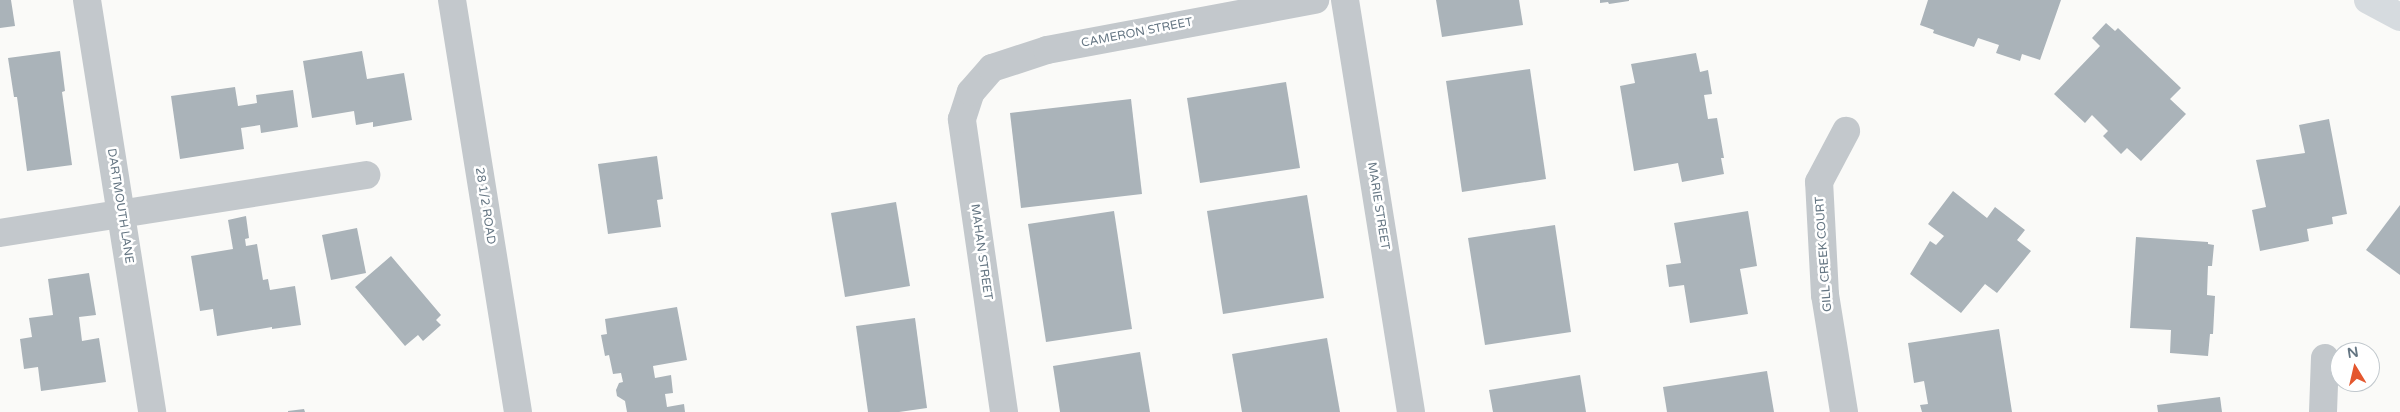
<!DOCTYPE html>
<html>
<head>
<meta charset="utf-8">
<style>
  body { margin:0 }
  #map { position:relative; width:2400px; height:412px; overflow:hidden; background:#fafaf8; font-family:"Varela Round",sans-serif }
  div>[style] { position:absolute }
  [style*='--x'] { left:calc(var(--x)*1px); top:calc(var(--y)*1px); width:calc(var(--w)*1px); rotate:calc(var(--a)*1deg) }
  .building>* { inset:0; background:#aab3b9 }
  .minor>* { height:28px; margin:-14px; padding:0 14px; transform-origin:14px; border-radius:14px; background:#c3c8cc }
  .tertiary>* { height:28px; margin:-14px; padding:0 14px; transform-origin:14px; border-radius:14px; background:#c3c8cc }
  .secondary>* { height:28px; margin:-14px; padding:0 14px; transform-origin:14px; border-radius:14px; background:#d6dbdf }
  span { translate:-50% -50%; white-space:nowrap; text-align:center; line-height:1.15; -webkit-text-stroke:5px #fff; paint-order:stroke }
  .street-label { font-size:12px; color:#657683 }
  .north { position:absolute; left:2330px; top:342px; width:50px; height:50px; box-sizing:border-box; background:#fff; border:1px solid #c1c8cd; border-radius:50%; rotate:351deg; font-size:14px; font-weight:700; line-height:20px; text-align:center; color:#657683 }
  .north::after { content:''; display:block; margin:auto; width:18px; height:22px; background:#e4572e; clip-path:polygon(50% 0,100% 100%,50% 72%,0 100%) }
</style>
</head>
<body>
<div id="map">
  <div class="building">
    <div style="clip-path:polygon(0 0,11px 0,15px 26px,0 28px)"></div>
    <div style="clip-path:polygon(1436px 0,1519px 0,1523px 25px,1442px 37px)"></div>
    <div style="clip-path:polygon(1600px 0,1629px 0,1629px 1px,1609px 4px,1608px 2px,1600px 3px)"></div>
    <div style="clip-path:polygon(1928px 0,2061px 0,2040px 60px,2022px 54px,2020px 61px,1996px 53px,1999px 45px,1978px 38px,1974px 47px,1933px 33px,1934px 30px,1920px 25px)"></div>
    <div style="clip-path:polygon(2106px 23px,2115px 31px,2118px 28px,2181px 88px,2170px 99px,2186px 114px,2141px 161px,2127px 148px,2121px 154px,2103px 136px,2108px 131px,2092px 115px,2085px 123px,2054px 94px,2100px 46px,2092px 38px)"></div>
    <div style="clip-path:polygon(60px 51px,65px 91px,62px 92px,72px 165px,27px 171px,17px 97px,14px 97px,8px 58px)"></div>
    <div style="clip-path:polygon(362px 51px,367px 79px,404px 73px,412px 120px,373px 127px,373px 122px,356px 125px,354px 111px,312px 118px,303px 61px)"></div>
    <div style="clip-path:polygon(1696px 53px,1700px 72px,1708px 70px,1712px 94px,1704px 95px,1708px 119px,1717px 118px,1724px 158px,1721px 158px,1724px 174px,1682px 182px,1678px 163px,1634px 171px,1620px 86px,1635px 83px,1631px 64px)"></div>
    <div style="clip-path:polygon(1530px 69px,1546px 179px,1462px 192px,1446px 81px)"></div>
    <div style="clip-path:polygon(1286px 82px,1300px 168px,1200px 183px,1187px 98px)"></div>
    <div style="clip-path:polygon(235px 87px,238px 106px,257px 103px,256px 95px,293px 90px,298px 127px,261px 133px,260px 125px,241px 128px,244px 149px,180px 159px,171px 96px)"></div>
    <div style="clip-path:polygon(1131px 99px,1142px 194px,1021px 208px,1010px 113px)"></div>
    <div style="clip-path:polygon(2329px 119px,2347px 214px,2332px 217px,2333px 224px,2307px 229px,2309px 241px,2260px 251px,2252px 210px,2266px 207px,2256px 160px,2305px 153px,2299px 125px)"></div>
    <div style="clip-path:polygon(657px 156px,663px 199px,657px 200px,661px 227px,608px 234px,598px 164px)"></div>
    <div style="clip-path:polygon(1953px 191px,1987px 218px,1995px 207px,2025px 230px,2017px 240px,2031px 251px,1997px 293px,1985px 284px,1961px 313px,1910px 274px,1930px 241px,1936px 245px,1944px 236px,1928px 224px)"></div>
    <div style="clip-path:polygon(1307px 195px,1324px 298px,1223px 314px,1207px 211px)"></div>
    <div style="clip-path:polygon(896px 202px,910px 286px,845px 297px,831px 213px)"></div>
    <div style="clip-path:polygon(2400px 205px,2400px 275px,2366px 250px)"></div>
    <div style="clip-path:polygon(1114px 211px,1132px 329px,1046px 342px,1028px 224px)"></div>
    <div style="clip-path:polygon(1748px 211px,1757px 266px,1740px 269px,1748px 314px,1690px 323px,1684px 285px,1669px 287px,1666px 265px,1681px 263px,1674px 223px)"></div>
    <div style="clip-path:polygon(246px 216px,249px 238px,245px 239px,246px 246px,257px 244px,263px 280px,268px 279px,270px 290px,295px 286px,301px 325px,272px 329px,272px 327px,217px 336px,213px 309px,200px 311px,191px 256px,233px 249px,228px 220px)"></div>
    <div style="clip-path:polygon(1555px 225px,1571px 332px,1485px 345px,1468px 238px)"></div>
    <div style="clip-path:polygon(357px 228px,366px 273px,331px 280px,322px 235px)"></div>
    <div style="clip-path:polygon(2136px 237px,2208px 242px,2208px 244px,2214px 245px,2212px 266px,2208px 266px,2207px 295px,2215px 296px,2213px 334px,2210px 334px,2208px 356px,2170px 353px,2171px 330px,2130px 328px)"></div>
    <div style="clip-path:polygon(391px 256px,441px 315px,436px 320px,441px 325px,423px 341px,418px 335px,405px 346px,355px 287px)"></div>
    <div style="clip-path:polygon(89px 273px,96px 315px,79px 317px,82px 341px,99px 338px,106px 382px,41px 391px,38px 367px,24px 369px,20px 339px,32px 337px,29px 318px,53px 315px,48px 279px)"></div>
    <div style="clip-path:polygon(677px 307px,687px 360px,653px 366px,655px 378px,671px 375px,673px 393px,665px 394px,667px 407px,684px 404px,685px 412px,627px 412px,625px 401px,617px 396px,616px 390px,619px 383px,623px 382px,621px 373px,613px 374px,609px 355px,605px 356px,601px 335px,607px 334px,605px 319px)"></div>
    <div style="clip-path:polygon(915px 318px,927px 408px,899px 412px,868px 412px,856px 326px)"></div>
    <div style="clip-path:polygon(1999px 329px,2012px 412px,1922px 412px,1920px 405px,1928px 404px,1924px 381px,1914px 383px,1908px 343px)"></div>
    <div style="clip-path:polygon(1327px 338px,1340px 412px,1242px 412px,1232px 354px)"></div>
    <div style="clip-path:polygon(1140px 352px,1150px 412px,1060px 412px,1053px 366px)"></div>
    <div style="clip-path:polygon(1767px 371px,1774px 412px,1667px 412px,1663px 387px)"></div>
    <div style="clip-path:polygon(1580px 375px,1586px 412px,1493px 412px,1489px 390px)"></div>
    <div style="clip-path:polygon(2220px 397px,2222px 412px,2158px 412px,2157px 405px)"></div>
    <div style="clip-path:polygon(304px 409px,305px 412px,288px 412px,288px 411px)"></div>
  </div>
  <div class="minor">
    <div style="--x:87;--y:0;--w:417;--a:81"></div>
    <div style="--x:1345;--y:0;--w:417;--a:80.9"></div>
    <div style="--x:0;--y:233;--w:371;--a:-9"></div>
    <div style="--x:1004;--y:412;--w:296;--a:-98.2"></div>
    <div style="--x:962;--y:119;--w:28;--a:-72"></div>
    <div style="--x:971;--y:92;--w:32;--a:-49"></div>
    <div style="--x:992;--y:68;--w:58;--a:-18.1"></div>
    <div style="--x:1047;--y:50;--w:273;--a:-10.6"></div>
    <div style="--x:1844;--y:412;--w:119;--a:-99.2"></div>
    <div style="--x:1825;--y:295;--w:113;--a:-93"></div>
    <div style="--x:1819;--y:182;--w:58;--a:-62.1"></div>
    <div style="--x:2323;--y:412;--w:54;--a:-87.9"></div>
  </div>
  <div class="tertiary">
    <div style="--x:452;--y:0;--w:417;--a:80.9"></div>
  </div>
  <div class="secondary">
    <div style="--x:2368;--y:0;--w:36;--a:28"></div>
  </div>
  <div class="street-label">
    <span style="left:1137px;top:33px;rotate:-11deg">CAMERON STREET</span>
    <span style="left:120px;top:206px;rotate:81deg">DARTMOUTH LANE</span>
    <span style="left:485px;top:206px;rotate:81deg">28 1/2 ROAD</span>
    <span style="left:1378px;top:206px;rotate:81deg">MARIE STREET</span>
    <span style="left:981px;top:252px;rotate:82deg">MAHAN STREET</span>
    <span style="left:1824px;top:254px;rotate:-94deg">GILL CREEK COURT</span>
  </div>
  <div class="north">N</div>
</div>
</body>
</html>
